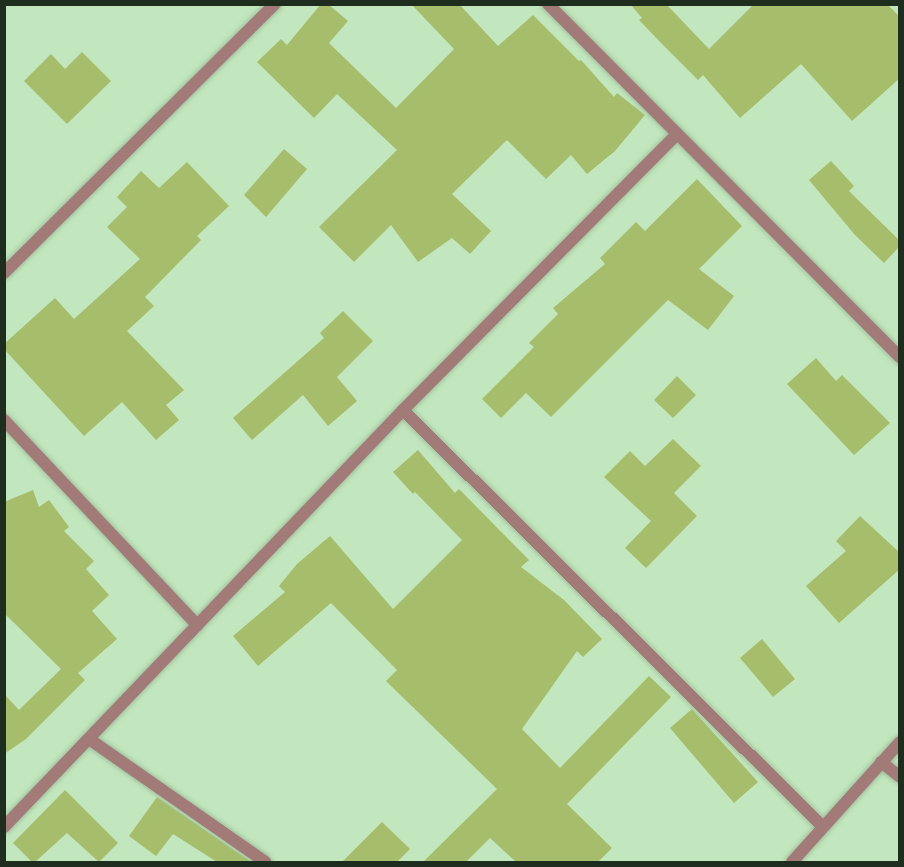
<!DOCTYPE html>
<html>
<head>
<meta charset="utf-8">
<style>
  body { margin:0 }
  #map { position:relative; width:904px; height:867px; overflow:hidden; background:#c2e6be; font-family:"Fira Sans Condensed",sans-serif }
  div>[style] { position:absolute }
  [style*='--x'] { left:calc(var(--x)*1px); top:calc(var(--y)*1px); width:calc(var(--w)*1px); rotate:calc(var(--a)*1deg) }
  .building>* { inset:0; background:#a6be6b }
  .roads { filter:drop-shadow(0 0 2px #a1c19e) drop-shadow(0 0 2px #a1c19e) }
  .minor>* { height:12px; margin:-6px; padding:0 6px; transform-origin:6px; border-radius:6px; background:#a27a78 }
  span { translate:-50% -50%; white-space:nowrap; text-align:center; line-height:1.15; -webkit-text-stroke:6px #f4fff2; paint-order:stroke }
  .frame { position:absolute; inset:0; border:6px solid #1f2d1e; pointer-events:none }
</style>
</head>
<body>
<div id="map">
  <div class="building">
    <div style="clip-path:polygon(321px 4px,328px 4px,348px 21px,329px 43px,396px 108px,454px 49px,411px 4px,459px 4px,498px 46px,533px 15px,579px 61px,581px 60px,614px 97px,617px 93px,645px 115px,615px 151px,587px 174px,571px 155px,546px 179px,507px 140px,452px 194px,491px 231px,470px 254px,452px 238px,418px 262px,391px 225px,354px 262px,319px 227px,397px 150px,337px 94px,314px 118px,257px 62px,281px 39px,287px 45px)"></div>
    <div style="clip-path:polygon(630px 4px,666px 4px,709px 49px,754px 4px,887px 4px,900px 17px,900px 78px,852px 121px,801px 64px,740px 118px,703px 75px,698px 80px,666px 48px,639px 20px,642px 18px)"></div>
    <div style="clip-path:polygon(82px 52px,111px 81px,67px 124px,24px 81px,51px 54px,65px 69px)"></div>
    <div style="clip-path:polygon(284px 149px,307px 169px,266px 217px,244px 195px)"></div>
    <div style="clip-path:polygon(831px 161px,854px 186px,849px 191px,900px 241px,900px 246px,884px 263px,855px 235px,809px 180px)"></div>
    <div style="clip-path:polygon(187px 162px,229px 206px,197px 236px,201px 240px,145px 297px,154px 306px,127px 331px,184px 390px,166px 405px,179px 420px,156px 440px,122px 402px,84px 436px,4px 349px,4px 344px,55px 298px,74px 319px,140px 259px,107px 227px,127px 207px,117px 197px,141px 171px,159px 188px)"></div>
    <div style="clip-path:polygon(697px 179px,742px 226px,699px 269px,734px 296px,708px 330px,668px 300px,551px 417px,526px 393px,501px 418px,482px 399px,534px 347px,529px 343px,558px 314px,553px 308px,605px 264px,600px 258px,636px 222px,645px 231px)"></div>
    <div style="clip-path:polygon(343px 311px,373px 341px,337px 377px,357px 401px,328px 426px,303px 395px,252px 440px,233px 418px,324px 338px,320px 333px)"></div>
    <div style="clip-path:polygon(816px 358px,836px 381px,842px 375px,890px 423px,854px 455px,787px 384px)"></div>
    <div style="clip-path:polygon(677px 376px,696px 395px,673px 418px,654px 400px)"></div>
    <div style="clip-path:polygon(673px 439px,701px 466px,674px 493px,697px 516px,646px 568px,625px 548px,651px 521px,604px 477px,630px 451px,645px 466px)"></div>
    <div style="clip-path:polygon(418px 450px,455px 493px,459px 489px,529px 560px,521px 567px,564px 600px,602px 639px,583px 657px,577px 651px,522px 729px,560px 768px,649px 676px,671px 697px,567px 804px,612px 848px,598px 862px,516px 862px,490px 838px,466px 862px,423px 862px,497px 789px,386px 681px,397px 670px,331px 603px,258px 666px,233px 636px,285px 592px,279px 586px,297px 564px,330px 536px,393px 609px,462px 540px,415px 492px,413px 494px,393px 472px)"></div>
    <div style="clip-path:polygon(33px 490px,39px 507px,49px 500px,69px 527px,64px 531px,94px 561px,86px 569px,109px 595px,92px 611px,117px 639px,78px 673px,85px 680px,26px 739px,4px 754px,4px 694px,19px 710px,61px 669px,4px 613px,4px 502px)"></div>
    <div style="clip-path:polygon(860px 516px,900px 553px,900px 569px,839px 623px,806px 586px,846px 551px,836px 541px)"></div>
    <div style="clip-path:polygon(762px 639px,795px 679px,773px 697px,740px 658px)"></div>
    <div style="clip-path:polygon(692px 709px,758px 782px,734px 803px,670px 728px)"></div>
    <div style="clip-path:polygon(65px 790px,118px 843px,99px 862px,67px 833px,35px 862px,32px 862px,13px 843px)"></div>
    <div style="clip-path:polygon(157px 797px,250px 861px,251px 862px,217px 862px,173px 834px,156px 856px,129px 836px)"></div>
    <div style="clip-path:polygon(382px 822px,410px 849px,397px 862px,342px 862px)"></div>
  </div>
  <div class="roads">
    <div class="minor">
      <div style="--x:548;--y:4;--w:499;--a:45.1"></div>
      <div style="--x:4;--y:273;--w:382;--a:-44.8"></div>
      <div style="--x:403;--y:410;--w:592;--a:44.79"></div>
      <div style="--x:4;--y:420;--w:282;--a:46.7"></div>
      <div style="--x:89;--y:739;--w:215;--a:34.9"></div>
      <div style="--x:881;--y:762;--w:24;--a:38"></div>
      <div style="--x:4;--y:827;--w:577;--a:-46.26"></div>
      <div style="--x:403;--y:410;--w:389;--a:-45.2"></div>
      <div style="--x:792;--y:862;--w:161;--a:-48"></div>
    </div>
  </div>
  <div class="frame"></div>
</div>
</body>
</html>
